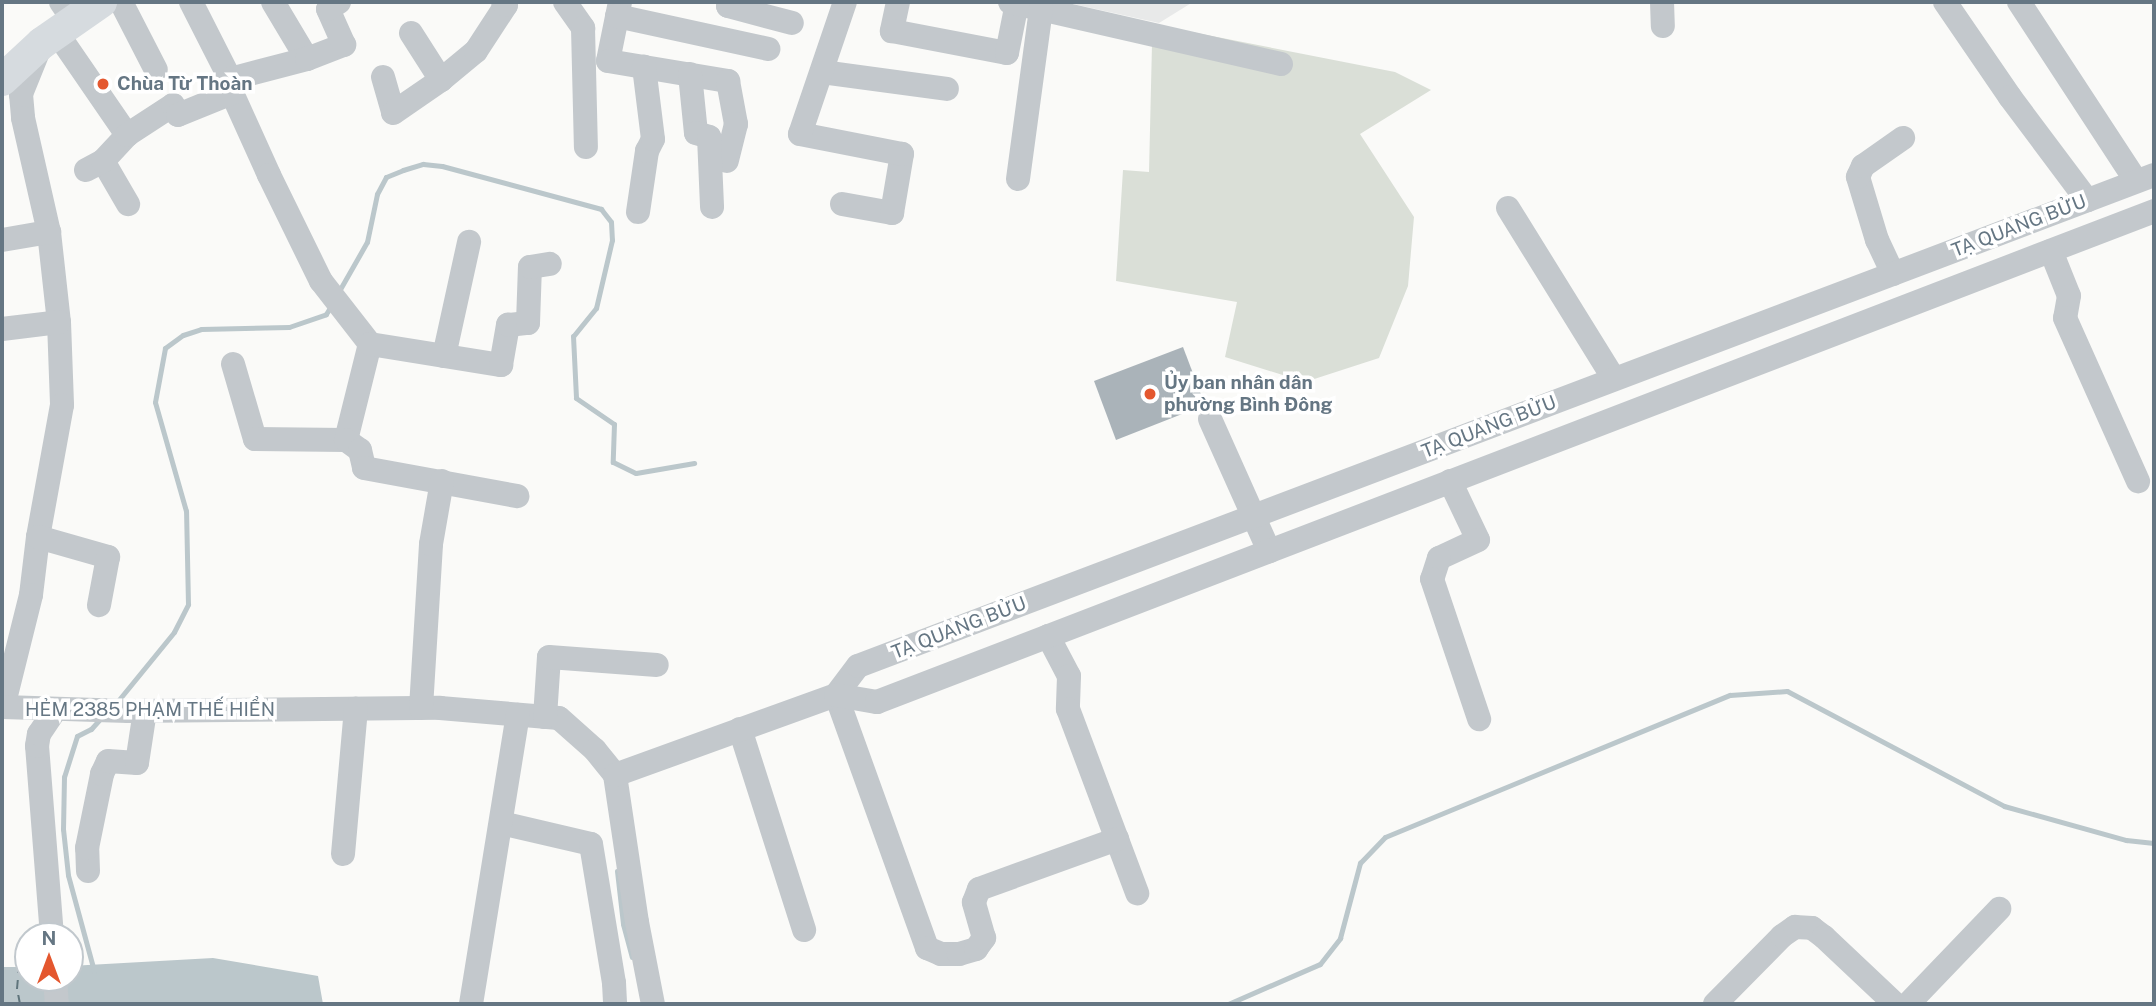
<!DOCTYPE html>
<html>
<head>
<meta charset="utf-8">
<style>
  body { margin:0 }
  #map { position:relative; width:2156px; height:1006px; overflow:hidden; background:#fafaf8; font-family:"Public Sans",sans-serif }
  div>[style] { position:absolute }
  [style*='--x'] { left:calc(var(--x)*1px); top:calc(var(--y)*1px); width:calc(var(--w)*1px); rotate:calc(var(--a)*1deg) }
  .built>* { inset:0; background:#e8e9e9 }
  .green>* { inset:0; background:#dadfd7 }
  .water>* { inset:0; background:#bbc7cb }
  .stream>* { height:5px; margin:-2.5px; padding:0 2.5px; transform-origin:2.5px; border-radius:2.5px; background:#bbc7cb }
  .ferry>* { height:2px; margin-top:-1px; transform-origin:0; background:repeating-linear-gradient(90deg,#60757c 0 9px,transparent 0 16px) }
  .building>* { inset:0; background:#aab3b9 }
  .minor>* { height:24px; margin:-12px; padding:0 12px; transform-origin:12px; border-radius:12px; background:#c3c8cc }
  .major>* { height:32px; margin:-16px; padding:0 16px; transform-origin:16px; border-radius:16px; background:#d6dbdf }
  .dots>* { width:19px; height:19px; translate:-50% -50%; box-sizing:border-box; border:4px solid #fff; border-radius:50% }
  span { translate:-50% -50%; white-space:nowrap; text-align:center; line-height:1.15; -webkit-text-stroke:7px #fff; paint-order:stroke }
  .poi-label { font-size:19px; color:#657683; font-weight:700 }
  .left { translate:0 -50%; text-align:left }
  .street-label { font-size:19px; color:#657683 }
  .frame { position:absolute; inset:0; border:4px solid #657683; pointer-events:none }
  .north { position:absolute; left:14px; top:922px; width:70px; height:70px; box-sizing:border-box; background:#fff; border:2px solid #c1c8cd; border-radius:50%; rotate:0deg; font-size:19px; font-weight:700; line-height:28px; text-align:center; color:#657683 }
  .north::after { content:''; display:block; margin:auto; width:24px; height:32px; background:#e4572e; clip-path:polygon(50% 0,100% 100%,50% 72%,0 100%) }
</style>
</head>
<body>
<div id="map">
  <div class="built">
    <div style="clip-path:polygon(1064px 2px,1193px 2px,1159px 23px)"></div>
  </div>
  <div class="green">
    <div style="clip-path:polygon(1171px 28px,1395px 72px,1431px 90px,1360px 134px,1414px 217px,1408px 286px,1379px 358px,1305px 382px,1225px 357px,1237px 302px,1116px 281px,1123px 170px,1149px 172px,1152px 44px)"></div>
  </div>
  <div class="water">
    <div style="clip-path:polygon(213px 958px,318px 976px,323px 1004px,2px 1004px,2px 967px,28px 967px,28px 978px,70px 978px,70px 966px)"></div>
  </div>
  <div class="stream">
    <div style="--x:339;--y:291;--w:56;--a:-60.3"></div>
    <div style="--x:367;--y:242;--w:49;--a:-78.2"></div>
    <div style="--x:377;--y:194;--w:19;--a:-62"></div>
    <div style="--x:386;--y:177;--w:18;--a:-22"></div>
    <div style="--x:403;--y:170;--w:21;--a:-17"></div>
    <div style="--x:423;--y:164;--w:19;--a:6"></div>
    <div style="--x:442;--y:166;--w:165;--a:15.1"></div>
    <div style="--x:601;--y:209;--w:16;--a:52"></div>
    <div style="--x:611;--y:222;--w:18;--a:87"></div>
    <div style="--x:612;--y:240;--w:70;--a:103.2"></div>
    <div style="--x:596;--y:308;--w:36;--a:129"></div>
    <div style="--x:573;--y:336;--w:62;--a:87.2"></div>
    <div style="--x:576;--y:398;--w:46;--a:34.4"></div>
    <div style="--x:614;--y:424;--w:38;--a:92"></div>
    <div style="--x:613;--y:462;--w:25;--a:26"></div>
    <div style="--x:636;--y:473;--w:59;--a:-9.8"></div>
    <div style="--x:117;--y:702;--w:90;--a:-50.8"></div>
    <div style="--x:174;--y:632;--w:31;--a:-63"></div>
    <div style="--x:188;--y:604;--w:93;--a:-91.2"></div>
    <div style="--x:186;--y:511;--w:113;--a:-105.9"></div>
    <div style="--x:155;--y:402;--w:55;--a:-79.5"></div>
    <div style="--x:165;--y:348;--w:22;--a:-36"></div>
    <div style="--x:183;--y:335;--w:19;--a:-18"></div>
    <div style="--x:201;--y:329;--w:88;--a:-1.3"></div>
    <div style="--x:289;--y:327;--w:39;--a:-19"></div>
    <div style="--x:326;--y:314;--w:9;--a:-58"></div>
    <div style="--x:617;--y:871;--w:53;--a:83.5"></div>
    <div style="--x:623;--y:924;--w:34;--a:75"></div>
    <div style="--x:94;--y:971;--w:99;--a:-105.2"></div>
    <div style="--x:68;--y:875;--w:46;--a:-96.2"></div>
    <div style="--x:63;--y:829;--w:52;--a:-88.9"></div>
    <div style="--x:64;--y:777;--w:43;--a:-72.4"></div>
    <div style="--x:77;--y:736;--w:16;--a:-27"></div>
    <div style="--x:91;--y:729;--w:13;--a:-48"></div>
    <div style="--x:1228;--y:1004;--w:100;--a:-23.5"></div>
    <div style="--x:1320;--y:964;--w:33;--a:-52"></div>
    <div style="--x:1340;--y:938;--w:78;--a:-75.1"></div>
    <div style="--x:1360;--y:863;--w:36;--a:-46"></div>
    <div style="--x:1385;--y:837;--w:373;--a:-22.4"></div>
    <div style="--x:1730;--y:695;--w:57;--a:-4"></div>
    <div style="--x:1787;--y:691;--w:246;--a:27.9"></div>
    <div style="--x:2004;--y:806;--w:127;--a:15.6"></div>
    <div style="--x:2126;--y:840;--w:28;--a:6"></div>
  </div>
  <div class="ferry">
    <div style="--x:20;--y:1004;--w:15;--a:-101"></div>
    <div style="--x:17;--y:989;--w:36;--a:-85"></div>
  </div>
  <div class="building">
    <div style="clip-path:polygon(1183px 347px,1205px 405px,1116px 440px,1094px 381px)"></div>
  </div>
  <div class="minor">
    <div style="--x:61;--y:2;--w:23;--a:56"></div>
    <div style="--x:121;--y:2;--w:76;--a:62.8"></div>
    <div style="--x:191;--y:2;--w:86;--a:63.1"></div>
    <div style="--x:230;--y:79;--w:14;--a:82"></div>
    <div style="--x:232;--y:93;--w:90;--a:65.7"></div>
    <div style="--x:269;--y:175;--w:118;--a:63.9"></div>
    <div style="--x:321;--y:281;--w:80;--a:52.1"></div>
    <div style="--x:273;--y:2;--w:66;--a:59.2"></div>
    <div style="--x:565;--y:2;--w:32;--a:55"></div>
    <div style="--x:583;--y:28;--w:119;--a:88.6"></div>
    <div style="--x:620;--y:2;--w:60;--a:101.5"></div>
    <div style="--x:608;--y:61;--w:122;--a:9.5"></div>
    <div style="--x:728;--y:81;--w:44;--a:79.5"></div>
    <div style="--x:736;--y:124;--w:38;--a:104"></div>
    <div style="--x:729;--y:2;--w:4;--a:104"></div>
    <div style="--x:728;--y:6;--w:66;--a:14.9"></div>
    <div style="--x:898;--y:2;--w:30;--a:102"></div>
    <div style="--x:892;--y:31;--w:117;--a:10.8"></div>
    <div style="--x:1007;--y:53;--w:51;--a:-78.7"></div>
    <div style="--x:1010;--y:2;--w:278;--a:12.9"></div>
    <div style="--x:1662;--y:2;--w:24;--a:88"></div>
    <div style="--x:1945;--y:2;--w:115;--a:55.6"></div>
    <div style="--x:2010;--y:97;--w:129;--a:53.2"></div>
    <div style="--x:2019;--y:2;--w:214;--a:56.8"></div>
    <div style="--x:617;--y:16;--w:155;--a:12.3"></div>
    <div style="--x:57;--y:33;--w:124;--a:55.5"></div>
    <div style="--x:411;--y:33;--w:56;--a:57.4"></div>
    <div style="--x:40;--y:47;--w:51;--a:112"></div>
    <div style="--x:21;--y:94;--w:24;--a:85"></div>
    <div style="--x:23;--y:118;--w:117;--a:77.2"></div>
    <div style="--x:49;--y:232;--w:91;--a:83.7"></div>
    <div style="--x:59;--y:322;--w:83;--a:87.9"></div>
    <div style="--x:62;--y:405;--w:134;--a:100.3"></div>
    <div style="--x:38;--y:537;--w:58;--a:96.9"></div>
    <div style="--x:31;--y:595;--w:115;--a:104"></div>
    <div style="--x:3;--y:707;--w:125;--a:1.8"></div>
    <div style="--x:128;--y:711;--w:312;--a:-0.6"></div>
    <div style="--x:440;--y:708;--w:119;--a:4.8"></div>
    <div style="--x:559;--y:718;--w:48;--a:41.6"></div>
    <div style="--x:595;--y:750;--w:32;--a:51"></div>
    <div style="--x:615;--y:775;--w:149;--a:81.5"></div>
    <div style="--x:637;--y:922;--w:84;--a:79"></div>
    <div style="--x:822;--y:72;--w:126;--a:7.7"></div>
    <div style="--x:690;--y:74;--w:59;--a:84.2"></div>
    <div style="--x:696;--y:133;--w:14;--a:17"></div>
    <div style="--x:709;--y:137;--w:70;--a:87.5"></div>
    <div style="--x:383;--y:77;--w:37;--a:74"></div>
    <div style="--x:393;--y:113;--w:58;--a:-34.5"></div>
    <div style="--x:441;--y:80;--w:45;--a:-39.6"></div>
    <div style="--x:476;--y:51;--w:55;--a:-56.9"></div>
    <div style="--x:506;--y:5;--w:4;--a:-135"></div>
    <div style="--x:230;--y:79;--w:80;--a:-14.6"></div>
    <div style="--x:307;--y:59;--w:40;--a:-21"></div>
    <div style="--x:344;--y:45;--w:39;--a:-114"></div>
    <div style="--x:328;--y:9;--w:13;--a:-32"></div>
    <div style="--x:103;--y:161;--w:50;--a:59.8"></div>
    <div style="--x:86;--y:170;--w:19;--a:-28"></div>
    <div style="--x:103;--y:161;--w:35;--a:-47"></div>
    <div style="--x:127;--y:135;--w:55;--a:-33.1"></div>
    <div style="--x:173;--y:105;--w:11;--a:63"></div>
    <div style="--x:178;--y:115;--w:58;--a:-22.2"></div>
    <div style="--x:1018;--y:179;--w:172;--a:-82.3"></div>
    <div style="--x:842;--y:204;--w:51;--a:10.2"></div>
    <div style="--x:892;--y:213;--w:60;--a:-80.4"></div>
    <div style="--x:902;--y:154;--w:104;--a:-168.9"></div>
    <div style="--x:800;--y:134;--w:139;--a:-71.2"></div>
    <div style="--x:1508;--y:208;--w:201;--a:58.2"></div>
    <div style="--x:638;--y:212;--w:62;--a:-81.6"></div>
    <div style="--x:647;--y:151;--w:13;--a:-63"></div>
    <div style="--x:653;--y:139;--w:73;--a:-97.1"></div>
    <div style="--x:2;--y:240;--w:48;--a:-9.7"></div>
    <div style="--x:2051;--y:251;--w:48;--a:68.2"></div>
    <div style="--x:2069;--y:296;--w:22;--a:100"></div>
    <div style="--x:2065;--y:318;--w:179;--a:65.9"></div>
    <div style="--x:1893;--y:274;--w:38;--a:-115"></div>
    <div style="--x:1877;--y:240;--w:66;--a:-106.8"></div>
    <div style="--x:1858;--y:177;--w:12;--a:-66"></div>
    <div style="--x:1863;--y:166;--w:49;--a:-35"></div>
    <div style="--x:2;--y:329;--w:57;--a:-7"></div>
    <div style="--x:444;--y:356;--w:117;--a:-77.6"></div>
    <div style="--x:233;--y:364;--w:78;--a:73.7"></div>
    <div style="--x:255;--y:439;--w:91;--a:0.6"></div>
    <div style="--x:1210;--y:419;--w:145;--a:65.9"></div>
    <div style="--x:346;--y:440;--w:99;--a:-76"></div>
    <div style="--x:370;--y:344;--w:133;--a:9.1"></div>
    <div style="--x:501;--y:365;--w:41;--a:-80.1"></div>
    <div style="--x:508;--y:325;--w:20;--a:-6"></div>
    <div style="--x:528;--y:323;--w:56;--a:-88"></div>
    <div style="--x:530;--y:267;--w:20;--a:-9"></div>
    <div style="--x:346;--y:440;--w:17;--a:36"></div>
    <div style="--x:360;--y:450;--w:18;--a:77"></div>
    <div style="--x:364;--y:468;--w:156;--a:10.4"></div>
    <div style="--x:1450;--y:481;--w:65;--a:64.6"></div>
    <div style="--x:1478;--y:540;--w:43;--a:155.2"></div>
    <div style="--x:1439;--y:558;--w:22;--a:108"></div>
    <div style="--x:1432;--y:579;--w:148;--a:71.4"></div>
    <div style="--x:38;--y:537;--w:73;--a:15.9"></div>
    <div style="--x:108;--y:557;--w:49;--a:100.6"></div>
    <div style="--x:1048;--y:636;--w:45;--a:62.3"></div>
    <div style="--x:1069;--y:676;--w:33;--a:92"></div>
    <div style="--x:1068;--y:709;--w:197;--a:69.4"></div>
    <div style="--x:836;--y:695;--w:36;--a:-53"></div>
    <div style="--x:858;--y:666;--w:1386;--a:-20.75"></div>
    <div style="--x:836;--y:695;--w:269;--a:70.2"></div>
    <div style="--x:927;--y:948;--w:15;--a:23"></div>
    <div style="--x:941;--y:954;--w:18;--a:0"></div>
    <div style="--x:959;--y:954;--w:18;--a:-16"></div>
    <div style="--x:976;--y:949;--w:14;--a:-54"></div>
    <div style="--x:984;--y:938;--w:37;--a:-106"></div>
    <div style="--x:974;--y:902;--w:14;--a:-69"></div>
    <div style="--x:979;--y:889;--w:147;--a:-19.9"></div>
    <div style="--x:421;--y:708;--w:164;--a:-86.5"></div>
    <div style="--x:431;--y:544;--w:64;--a:-80.1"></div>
    <div style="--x:545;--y:717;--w:60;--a:-86.2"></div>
    <div style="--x:549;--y:657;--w:108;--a:4.2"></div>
    <div style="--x:740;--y:729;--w:211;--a:72.3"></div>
    <div style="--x:615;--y:775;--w:235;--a:-19.9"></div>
    <div style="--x:836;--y:695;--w:42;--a:9.7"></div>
    <div style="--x:877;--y:702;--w:1368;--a:-21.03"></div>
    <div style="--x:501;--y:823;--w:92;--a:13.1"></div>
    <div style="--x:591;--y:844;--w:141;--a:80.6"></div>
    <div style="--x:614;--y:983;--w:21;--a:87"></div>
    <div style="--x:343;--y:854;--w:146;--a:-84.9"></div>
    <div style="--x:88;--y:871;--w:23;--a:-92"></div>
    <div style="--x:87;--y:848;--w:76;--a:-78.5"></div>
    <div style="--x:102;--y:774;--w:14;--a:-65"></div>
    <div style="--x:108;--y:761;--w:29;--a:4"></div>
    <div style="--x:137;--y:763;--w:53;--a:-81.3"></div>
    <div style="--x:52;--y:936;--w:191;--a:-94.5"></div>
    <div style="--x:37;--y:746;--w:12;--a:-81"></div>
    <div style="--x:39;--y:734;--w:30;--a:-56"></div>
    <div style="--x:55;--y:978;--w:26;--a:86"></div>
    <div style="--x:471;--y:1004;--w:293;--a:-80.8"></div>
    <div style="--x:1715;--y:1004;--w:95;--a:-45.4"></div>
    <div style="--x:1782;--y:936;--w:16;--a:-35"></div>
    <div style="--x:1795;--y:927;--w:17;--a:3"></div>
    <div style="--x:1812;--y:928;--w:15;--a:37"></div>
    <div style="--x:1824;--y:937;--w:98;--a:43.3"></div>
    <div style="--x:1908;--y:1004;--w:132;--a:-46.2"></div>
  </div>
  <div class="major">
    <div style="--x:2;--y:80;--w:54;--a:-42.8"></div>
    <div style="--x:42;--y:43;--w:72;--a:-34.8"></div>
  </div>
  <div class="dots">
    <div style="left:103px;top:84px;background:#e4572e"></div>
    <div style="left:1150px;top:394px;background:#e4572e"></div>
  </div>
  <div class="poi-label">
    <span class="left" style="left:117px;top:84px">Chùa Từ Thoàn</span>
    <span class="left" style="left:1164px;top:394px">Ủy ban nhân dân<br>phường Bình Đông</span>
  </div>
  <div class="street-label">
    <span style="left:2019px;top:226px;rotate:-21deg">TẠ QUANG BỬU</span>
    <span style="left:1489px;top:427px;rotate:-21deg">TẠ QUANG BỬU</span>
    <span style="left:959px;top:628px;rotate:-21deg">TẠ QUANG BỬU</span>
    <span style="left:150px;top:710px">HẺM 2385 PHẠM THẾ HIỂN</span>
  </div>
  <div class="frame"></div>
  <div class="north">N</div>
</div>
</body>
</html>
